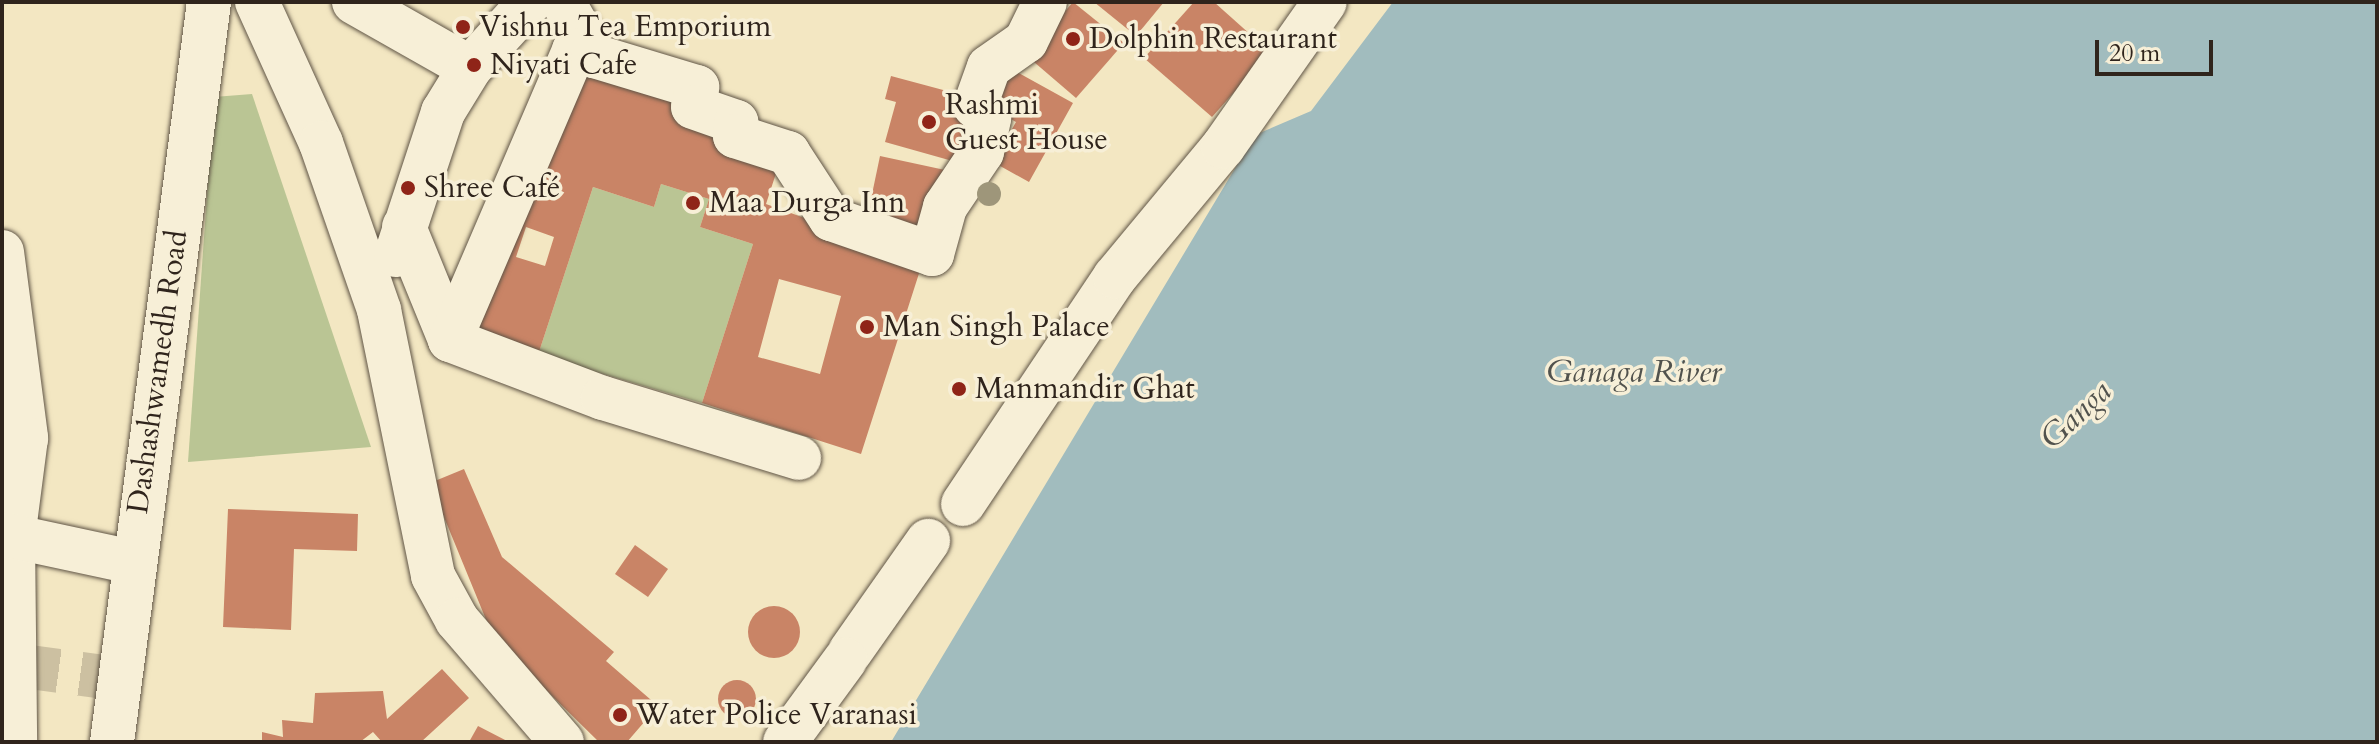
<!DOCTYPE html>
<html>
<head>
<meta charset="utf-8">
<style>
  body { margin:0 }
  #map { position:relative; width:2379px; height:744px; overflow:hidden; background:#f3e7c2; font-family:Cardo,serif }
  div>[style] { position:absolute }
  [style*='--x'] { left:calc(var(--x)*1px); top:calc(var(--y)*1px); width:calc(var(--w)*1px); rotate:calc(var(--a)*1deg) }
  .green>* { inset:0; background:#bac594 }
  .water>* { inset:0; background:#a1bcbe }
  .building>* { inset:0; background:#c98466 }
  .round { border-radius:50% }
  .minor-tunnel>* { height:44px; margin-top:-22px; transform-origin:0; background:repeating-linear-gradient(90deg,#ccc0a1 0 44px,transparent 0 66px) }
  .roads { filter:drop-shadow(0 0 2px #605546) drop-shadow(0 0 2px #605546) }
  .minor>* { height:44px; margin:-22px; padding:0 22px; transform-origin:22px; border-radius:22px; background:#f7efd7 }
  .trees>* { width:24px; height:24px; margin:-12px; border-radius:50%; background:#9e967a }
  .dots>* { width:22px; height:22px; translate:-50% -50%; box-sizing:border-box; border:4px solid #f7efd7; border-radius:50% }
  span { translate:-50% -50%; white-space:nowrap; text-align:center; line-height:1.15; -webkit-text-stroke:7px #f7efd7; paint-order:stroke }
  .poi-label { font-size:30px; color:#2f241c }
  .left { translate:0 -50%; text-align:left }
  .street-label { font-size:30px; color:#2f241c }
  .water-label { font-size:32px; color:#51524d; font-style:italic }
  .frame { position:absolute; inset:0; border:4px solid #2f241c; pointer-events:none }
  .scale { position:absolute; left:2095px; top:40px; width:118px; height:36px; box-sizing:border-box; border:4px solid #2f241c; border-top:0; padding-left:10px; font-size:24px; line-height:28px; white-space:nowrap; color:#2f241c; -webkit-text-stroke:6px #f7efd7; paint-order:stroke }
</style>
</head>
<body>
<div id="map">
  <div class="green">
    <div style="clip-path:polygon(252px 94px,371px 447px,188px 462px,214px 97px)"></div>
    <div style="clip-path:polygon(661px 184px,709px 199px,700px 227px,753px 244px,702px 403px,538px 355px,593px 187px,654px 207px)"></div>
  </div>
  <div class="water">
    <div style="clip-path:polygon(1393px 2px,2377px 2px,2377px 742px,891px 742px,1255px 135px,1311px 111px)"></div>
  </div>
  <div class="building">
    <div style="clip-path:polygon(1073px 2px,1124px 43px,1076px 98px,1027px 56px)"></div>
    <div style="clip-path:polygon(1094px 2px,1164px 2px,1136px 36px)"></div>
    <div style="clip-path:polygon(1194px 2px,1214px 2px,1270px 52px,1212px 117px,1144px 58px)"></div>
    <div style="clip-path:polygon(evenodd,608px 63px,781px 158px,766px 204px,923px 261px,861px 454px,702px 403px,753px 244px,700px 227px,709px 199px,661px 184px,654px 207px,593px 187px,538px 355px,476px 335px,562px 87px,608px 63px,526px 227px,554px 237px,545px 266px,516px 257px,526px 227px,608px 63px,779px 279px,841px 296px,820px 374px,758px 357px,779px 279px)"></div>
    <div style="clip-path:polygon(1006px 66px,1073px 103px,1029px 182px,993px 162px,1016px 122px,985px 104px)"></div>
    <div style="clip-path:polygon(891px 76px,973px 98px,956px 162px,885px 142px,896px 102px,885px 99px)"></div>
    <div style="clip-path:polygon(880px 156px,945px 170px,930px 237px,866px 223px)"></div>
    <div style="clip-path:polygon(464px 469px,502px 557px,614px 652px,606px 661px,658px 706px,627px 742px,599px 742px,494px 639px,430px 483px)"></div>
    <div style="clip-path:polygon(228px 509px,358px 514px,357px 551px,294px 549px,291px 630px,223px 627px)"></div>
    <div style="clip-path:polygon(635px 545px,668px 569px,648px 597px,615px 574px)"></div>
    <div class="round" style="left:748px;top:606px;width:52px;height:52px"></div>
    <div style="clip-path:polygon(442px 669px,469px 698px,421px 742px,382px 742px,373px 732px,360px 742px,262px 742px,262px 732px,283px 737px,282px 720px,313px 723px,315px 693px,383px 691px,387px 719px)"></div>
    <div class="round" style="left:718px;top:680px;width:38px;height:38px"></div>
    <div style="clip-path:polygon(478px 726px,509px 742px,469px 742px)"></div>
  </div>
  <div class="minor-tunnel">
    <div style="--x:15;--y:665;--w:105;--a:7.7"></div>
  </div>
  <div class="roads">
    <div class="minor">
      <div style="--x:257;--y:2;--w:155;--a:65.6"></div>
      <div style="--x:321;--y:143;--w:177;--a:70.8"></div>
      <div style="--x:379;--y:310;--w:271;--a:78.5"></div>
      <div style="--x:433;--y:576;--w:50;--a:61.4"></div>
      <div style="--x:457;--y:620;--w:161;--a:49.3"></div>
      <div style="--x:354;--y:2;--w:133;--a:29.6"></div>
      <div style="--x:563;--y:2;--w:62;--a:60.1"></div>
      <div style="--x:594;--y:56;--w:108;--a:16.8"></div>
      <div style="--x:697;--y:87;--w:20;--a:101"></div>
      <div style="--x:693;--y:107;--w:46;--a:19.2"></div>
      <div style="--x:736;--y:122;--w:14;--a:94"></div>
      <div style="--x:735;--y:136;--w:56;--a:17.8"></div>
      <div style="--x:788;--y:153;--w:79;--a:56.9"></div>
      <div style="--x:831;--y:219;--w:107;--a:19.1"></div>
      <div style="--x:932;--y:254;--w:49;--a:-74.5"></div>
      <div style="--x:945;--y:207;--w:66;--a:-56.1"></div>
      <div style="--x:982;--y:152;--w:35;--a:-78"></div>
      <div style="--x:989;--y:118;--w:18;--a:-139"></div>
      <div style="--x:975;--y:106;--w:41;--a:-70.3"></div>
      <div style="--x:989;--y:67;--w:45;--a:-35.1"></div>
      <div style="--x:1026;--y:41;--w:43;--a:-64"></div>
      <div style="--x:404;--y:227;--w:122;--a:67.8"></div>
      <div style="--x:450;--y:340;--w:164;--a:20.8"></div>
      <div style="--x:603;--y:398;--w:205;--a:17"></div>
      <div style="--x:2;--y:252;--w:188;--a:82.6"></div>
      <div style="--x:26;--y:438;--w:101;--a:97.4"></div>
      <div style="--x:13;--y:538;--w:204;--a:89.4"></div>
      <div style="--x:396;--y:255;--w:151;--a:-71.8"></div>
      <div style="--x:443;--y:112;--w:52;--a:-58.5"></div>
      <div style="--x:470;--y:68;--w:89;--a:-47.7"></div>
      <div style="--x:450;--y:340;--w:315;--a:-66.8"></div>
      <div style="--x:574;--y:50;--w:21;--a:17"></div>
      <div style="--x:963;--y:504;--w:273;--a:-56.2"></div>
      <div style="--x:1115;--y:277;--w:169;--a:-50.3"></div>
      <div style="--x:1223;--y:147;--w:177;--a:-54.9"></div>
      <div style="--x:2;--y:534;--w:134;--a:12.1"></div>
      <div style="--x:850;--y:652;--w:136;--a:-54.9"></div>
      <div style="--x:112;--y:742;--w:746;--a:-82.53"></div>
      <div style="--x:785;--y:742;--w:102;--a:-53.8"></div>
    </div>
  </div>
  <div class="trees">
    <div style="left:989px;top:194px"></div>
  </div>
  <div class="dots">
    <div style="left:463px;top:27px;background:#8f2418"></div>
    <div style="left:1073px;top:39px;background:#8f2418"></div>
    <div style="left:474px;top:65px;background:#8f2418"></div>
    <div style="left:929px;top:122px;background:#8f2418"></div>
    <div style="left:408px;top:188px;background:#8f2418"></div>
    <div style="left:693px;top:203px;background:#8f2418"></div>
    <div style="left:867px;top:327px;background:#8f2418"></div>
    <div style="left:959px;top:389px;background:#8f2418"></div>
    <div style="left:620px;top:715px;background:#8f2418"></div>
  </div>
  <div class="poi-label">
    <span class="left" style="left:479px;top:27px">Vishnu Tea Emporium</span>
    <span class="left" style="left:1089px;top:39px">Dolphin Restaurant</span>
    <span class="left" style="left:490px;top:65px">Niyati Cafe</span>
    <span class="left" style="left:945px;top:122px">Rashmi<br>Guest House</span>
    <span class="left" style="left:424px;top:188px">Shree Café</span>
    <span class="left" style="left:709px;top:203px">Maa Durga Inn</span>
    <span class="left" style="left:883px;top:327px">Man Singh Palace</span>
    <span class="left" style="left:975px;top:389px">Manmandir Ghat</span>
    <span class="left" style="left:636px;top:715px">Water Police Varanasi</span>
  </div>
  <div class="street-label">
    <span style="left:158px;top:372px;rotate:-82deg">Dashashwamedh Road</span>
  </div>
  <div class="water-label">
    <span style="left:1634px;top:372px">Ganaga River</span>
    <span style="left:2076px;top:415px;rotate:-43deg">Ganga</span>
  </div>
  <div class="frame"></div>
  <div class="scale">20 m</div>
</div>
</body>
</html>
